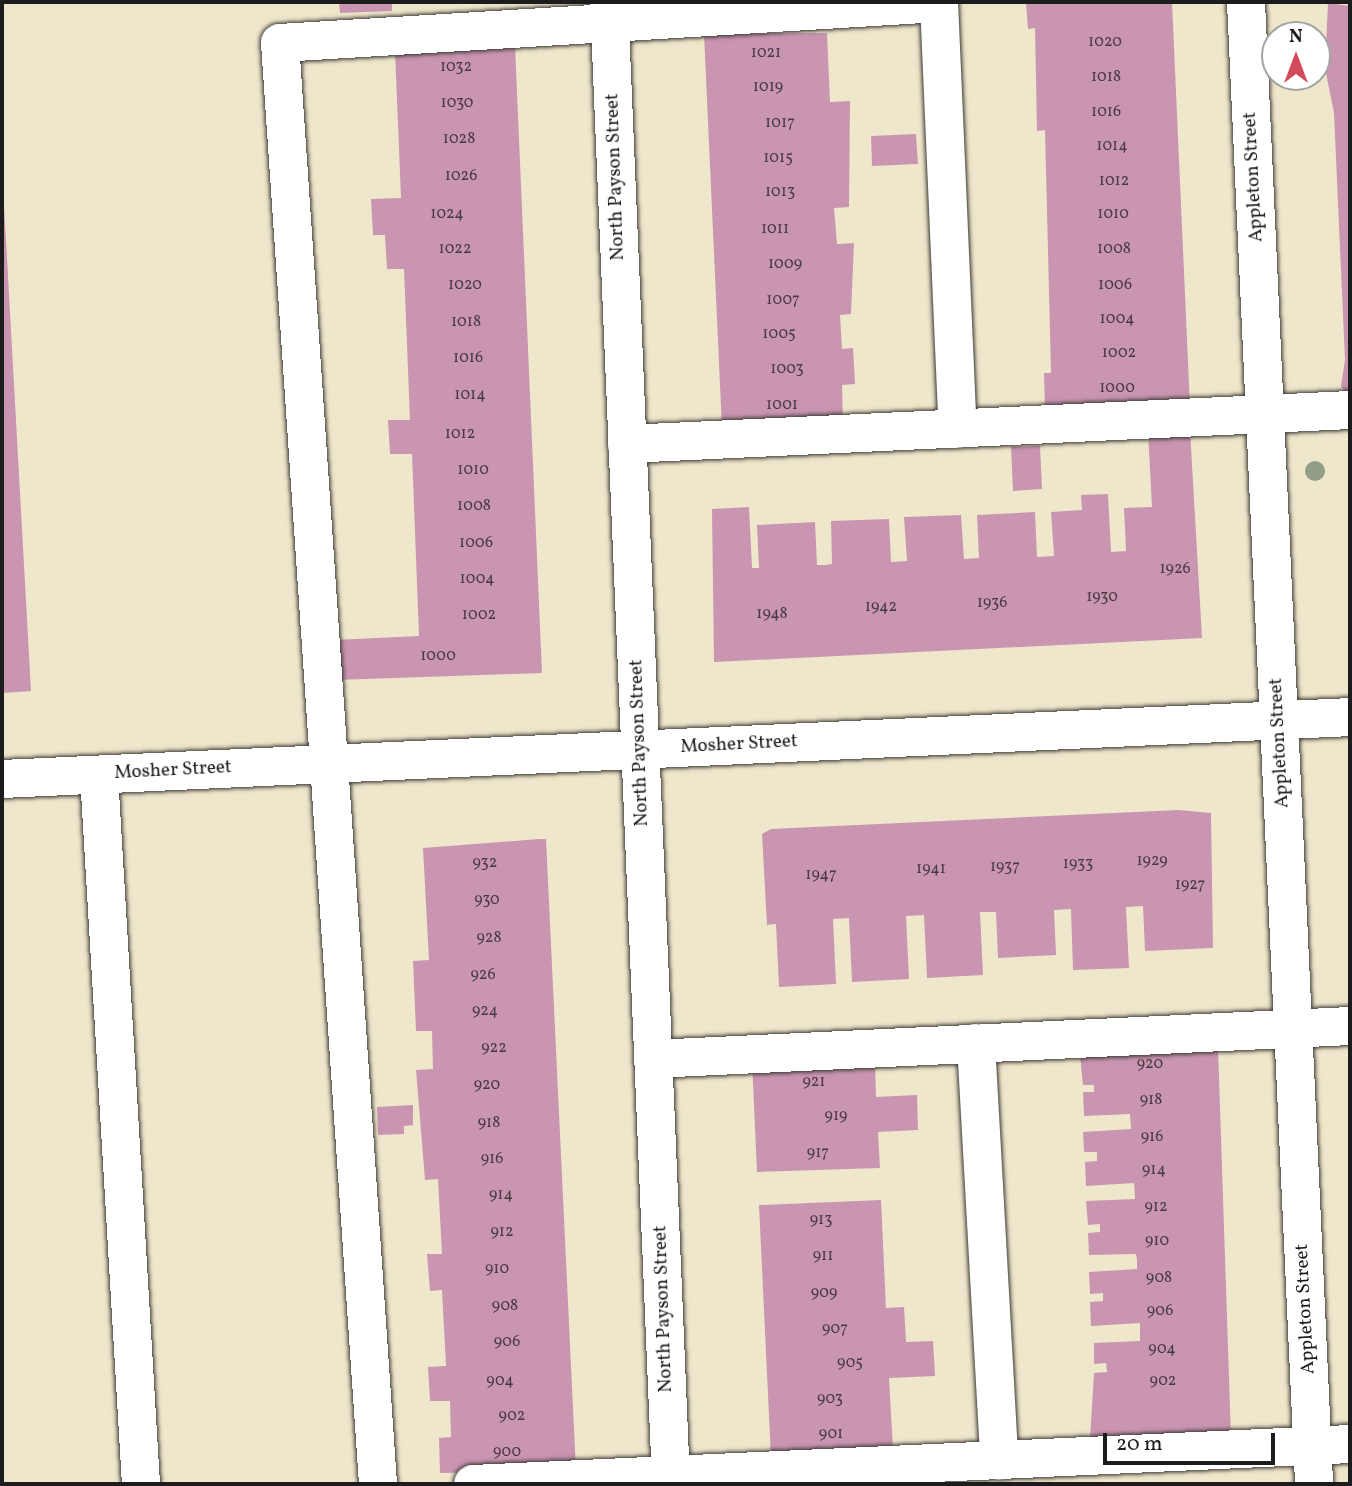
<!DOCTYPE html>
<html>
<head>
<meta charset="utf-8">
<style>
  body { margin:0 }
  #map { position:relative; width:1352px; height:1486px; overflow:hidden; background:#efe7cb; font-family:Vollkorn,serif }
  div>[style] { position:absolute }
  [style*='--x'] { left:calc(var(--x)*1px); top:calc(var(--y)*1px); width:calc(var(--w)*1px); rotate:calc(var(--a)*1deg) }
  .building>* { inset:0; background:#ca95b1 }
  .roads { filter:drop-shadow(0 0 2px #3c3a36) drop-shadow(0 0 2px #3c3a36) }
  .minor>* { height:38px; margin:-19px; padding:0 19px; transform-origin:19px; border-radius:19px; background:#fff }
  .trees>* { width:20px; height:20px; margin:-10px; border-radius:50%; background:#919d84 }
  span { translate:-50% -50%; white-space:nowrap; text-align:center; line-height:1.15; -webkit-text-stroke:5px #fff; paint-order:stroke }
  .number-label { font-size:16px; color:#483a41 }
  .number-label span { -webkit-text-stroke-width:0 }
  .street-label { font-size:19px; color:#1c1c1c }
  .frame { position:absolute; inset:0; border:4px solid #1c1c1c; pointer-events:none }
  .north { position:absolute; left:1261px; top:21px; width:70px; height:70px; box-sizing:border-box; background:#fff; border:2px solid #a4a4a4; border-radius:50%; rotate:0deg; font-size:19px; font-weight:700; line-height:28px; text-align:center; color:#1c1c1c }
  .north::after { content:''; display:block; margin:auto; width:24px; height:32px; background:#d1495b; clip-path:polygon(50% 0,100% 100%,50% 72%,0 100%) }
  .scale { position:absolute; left:1103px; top:1433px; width:172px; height:32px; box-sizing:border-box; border:4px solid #1c1c1c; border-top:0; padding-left:9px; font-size:21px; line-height:24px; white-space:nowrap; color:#1c1c1c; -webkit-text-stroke:5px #fff; paint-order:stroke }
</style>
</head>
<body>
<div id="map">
  <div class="building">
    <div style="clip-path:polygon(339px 2px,392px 2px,392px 11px,340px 13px)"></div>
    <div style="clip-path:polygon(1026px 2px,1172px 2px,1190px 407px,1045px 410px,1044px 373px,1051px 373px,1045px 130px,1037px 131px,1035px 28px,1028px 29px)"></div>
    <div style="clip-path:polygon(1328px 3px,1350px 6px,1350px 398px,1341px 386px,1345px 360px,1334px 113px,1325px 68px)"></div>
    <div style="clip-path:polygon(827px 33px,830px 102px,850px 101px,849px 207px,834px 208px,837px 244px,854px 243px,851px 314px,840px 315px,842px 349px,853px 348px,855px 384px,842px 385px,843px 420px,722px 429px,704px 34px)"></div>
    <div style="clip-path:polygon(515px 46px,542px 673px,336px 680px,334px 640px,419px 636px,412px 454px,390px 454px,388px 420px,410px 420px,404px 269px,387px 269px,385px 235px,373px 235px,371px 199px,401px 198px,395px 51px)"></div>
    <div style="clip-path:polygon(916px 134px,918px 164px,872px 166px,871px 136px)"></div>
    <div style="clip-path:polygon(2px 168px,31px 691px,2px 693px)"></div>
    <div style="clip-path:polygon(1190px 430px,1202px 638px,714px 662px,712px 509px,749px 507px,752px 568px,759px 568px,757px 525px,815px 522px,817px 565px,825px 565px,832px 564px,831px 521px,889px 519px,891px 562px,907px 561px,904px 517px,961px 515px,964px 559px,979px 558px,977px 515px,1035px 512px,1037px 557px,1054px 556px,1051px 512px,1082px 510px,1081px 495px,1108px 494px,1111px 552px,1126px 551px,1124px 508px,1152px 507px,1148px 432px)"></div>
    <div style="clip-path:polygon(1040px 446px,1042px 489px,1013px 491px,1011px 447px)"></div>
    <div style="clip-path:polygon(1179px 810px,1211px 813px,1213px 948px,1145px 951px,1143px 906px,1126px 907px,1129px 968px,1073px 970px,1071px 909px,1054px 910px,1056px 955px,998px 958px,996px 912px,980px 912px,983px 975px,927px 978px,924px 915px,906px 916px,909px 979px,852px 982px,849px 918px,833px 919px,836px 984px,779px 987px,776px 924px,767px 925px,762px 834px,771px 829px)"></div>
    <div style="clip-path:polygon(539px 839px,546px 839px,576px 1471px,440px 1473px,439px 1438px,451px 1437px,450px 1401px,430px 1401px,428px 1367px,446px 1366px,442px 1290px,430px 1291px,427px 1254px,442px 1254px,438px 1179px,425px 1180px,416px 1070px,433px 1069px,432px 1031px,416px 1031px,413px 961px,429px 960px,423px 848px)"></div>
    <div style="clip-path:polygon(1218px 1047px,1231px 1437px,1090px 1439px,1094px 1373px,1107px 1372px,1106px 1363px,1094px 1364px,1094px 1343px,1140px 1341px,1140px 1323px,1091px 1326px,1090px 1302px,1103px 1301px,1103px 1293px,1090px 1294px,1089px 1272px,1137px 1269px,1137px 1260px,1136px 1254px,1089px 1255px,1088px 1233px,1100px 1232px,1100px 1224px,1088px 1225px,1086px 1201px,1135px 1199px,1134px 1183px,1086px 1186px,1085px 1162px,1097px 1161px,1097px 1152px,1084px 1152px,1083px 1132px,1131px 1129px,1130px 1114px,1084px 1116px,1083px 1092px,1094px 1092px,1094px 1085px,1083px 1085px,1080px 1055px)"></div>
    <div style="clip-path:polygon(752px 1061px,875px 1063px,876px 1097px,917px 1095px,918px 1130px,878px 1132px,880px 1168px,757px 1172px)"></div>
    <div style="clip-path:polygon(413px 1105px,413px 1125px,404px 1126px,404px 1134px,378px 1135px,377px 1107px)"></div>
    <div style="clip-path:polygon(881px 1200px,886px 1308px,904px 1307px,906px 1342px,933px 1341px,935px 1376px,889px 1378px,893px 1449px,771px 1458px,759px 1205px)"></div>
  </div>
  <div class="roads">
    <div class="minor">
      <div style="--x:609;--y:2;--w:1483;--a:87.6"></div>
      <div style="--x:939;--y:2;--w:427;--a:87.5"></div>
      <div style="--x:1246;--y:2;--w:1484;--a:87.37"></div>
      <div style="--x:627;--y:444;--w:724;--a:-2.69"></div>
      <div style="--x:99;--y:775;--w:710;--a:86.61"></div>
      <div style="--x:2;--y:779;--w:1349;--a:-2.63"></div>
      <div style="--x:976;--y:1043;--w:418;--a:86.8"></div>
      <div style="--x:653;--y:1059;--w:698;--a:-2.71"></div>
      <div style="--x:378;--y:1484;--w:1444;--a:-93.89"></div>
      <div style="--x:280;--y:43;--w:660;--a:-3.47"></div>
      <div style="--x:473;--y:1484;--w:878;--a:-2.61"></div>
    </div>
  </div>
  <div class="trees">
    <div style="left:1315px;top:471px"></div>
  </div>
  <div class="number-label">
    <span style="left:1105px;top:42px">1020</span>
    <span style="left:766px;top:53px">1021</span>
    <span style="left:456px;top:67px">1032</span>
    <span style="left:1106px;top:77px">1018</span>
    <span style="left:768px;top:87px">1019</span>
    <span style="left:457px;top:103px">1030</span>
    <span style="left:1106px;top:112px">1016</span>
    <span style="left:780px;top:123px">1017</span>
    <span style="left:459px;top:139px">1028</span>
    <span style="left:1112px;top:146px">1014</span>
    <span style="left:778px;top:158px">1015</span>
    <span style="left:461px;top:176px">1026</span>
    <span style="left:1114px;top:181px">1012</span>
    <span style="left:780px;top:192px">1013</span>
    <span style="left:447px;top:214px">1024</span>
    <span style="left:1113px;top:214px">1010</span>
    <span style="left:775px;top:229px">1011</span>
    <span style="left:455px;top:249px">1022</span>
    <span style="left:1114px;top:249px">1008</span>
    <span style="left:785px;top:264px">1009</span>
    <span style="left:465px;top:285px">1020</span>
    <span style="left:1115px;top:285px">1006</span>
    <span style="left:783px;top:300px">1007</span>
    <span style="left:1117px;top:319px">1004</span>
    <span style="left:466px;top:322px">1018</span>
    <span style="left:779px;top:334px">1005</span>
    <span style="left:1119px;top:353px">1002</span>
    <span style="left:468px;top:358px">1016</span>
    <span style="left:787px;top:369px">1003</span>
    <span style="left:1117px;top:388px">1000</span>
    <span style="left:470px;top:395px">1014</span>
    <span style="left:782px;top:405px">1001</span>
    <span style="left:460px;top:434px">1012</span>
    <span style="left:473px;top:470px">1010</span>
    <span style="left:474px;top:506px">1008</span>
    <span style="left:476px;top:543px">1006</span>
    <span style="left:1175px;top:569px">1926</span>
    <span style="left:477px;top:579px">1004</span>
    <span style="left:1102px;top:597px">1930</span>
    <span style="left:992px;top:603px">1936</span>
    <span style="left:881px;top:607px">1942</span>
    <span style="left:772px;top:614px">1948</span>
    <span style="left:479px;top:615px">1002</span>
    <span style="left:438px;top:656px">1000</span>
    <span style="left:1152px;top:861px">1929</span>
    <span style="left:485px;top:863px">932</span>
    <span style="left:1078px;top:864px">1933</span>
    <span style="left:1005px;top:867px">1937</span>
    <span style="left:931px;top:869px">1941</span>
    <span style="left:821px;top:875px">1947</span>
    <span style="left:1190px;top:885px">1927</span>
    <span style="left:487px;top:900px">930</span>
    <span style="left:489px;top:938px">928</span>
    <span style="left:483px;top:975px">926</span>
    <span style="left:485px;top:1011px">924</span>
    <span style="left:494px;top:1048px">922</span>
    <span style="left:1150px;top:1064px">920</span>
    <span style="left:814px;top:1082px">921</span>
    <span style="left:487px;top:1085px">920</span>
    <span style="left:1151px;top:1100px">918</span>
    <span style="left:836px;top:1116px">919</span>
    <span style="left:489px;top:1123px">918</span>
    <span style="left:1152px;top:1137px">916</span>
    <span style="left:818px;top:1153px">917</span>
    <span style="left:492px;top:1159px">916</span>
    <span style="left:1154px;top:1170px">914</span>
    <span style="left:501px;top:1195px">914</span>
    <span style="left:1156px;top:1207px">912</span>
    <span style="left:821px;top:1220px">913</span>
    <span style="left:502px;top:1232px">912</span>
    <span style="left:1157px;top:1241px">910</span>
    <span style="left:823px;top:1256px">911</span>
    <span style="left:497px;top:1269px">910</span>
    <span style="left:1159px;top:1278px">908</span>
    <span style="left:824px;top:1293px">909</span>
    <span style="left:505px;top:1306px">908</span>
    <span style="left:1160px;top:1311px">906</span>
    <span style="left:835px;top:1329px">907</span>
    <span style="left:507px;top:1342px">906</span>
    <span style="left:1162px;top:1349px">904</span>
    <span style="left:850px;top:1363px">905</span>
    <span style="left:500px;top:1381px">904</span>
    <span style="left:1163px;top:1381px">902</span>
    <span style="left:830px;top:1399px">903</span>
    <span style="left:512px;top:1416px">902</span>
    <span style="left:831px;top:1434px">901</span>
    <span style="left:507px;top:1452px">900</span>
  </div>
  <div class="street-label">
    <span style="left:616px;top:177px;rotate:-92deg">North Payson Street</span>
    <span style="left:1254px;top:177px;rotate:-93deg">Appleton Street</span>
    <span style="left:640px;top:743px;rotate:-92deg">North Payson Street</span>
    <span style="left:1280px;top:743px;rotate:-93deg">Appleton Street</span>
    <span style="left:739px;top:745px;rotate:-3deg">Mosher Street</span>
    <span style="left:173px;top:771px;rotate:-3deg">Mosher Street</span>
    <span style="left:664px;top:1309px;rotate:-92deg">North Payson Street</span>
    <span style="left:1306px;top:1309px;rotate:-93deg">Appleton Street</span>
  </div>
  <div class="frame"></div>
  <div class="north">N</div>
  <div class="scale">20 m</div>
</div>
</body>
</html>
